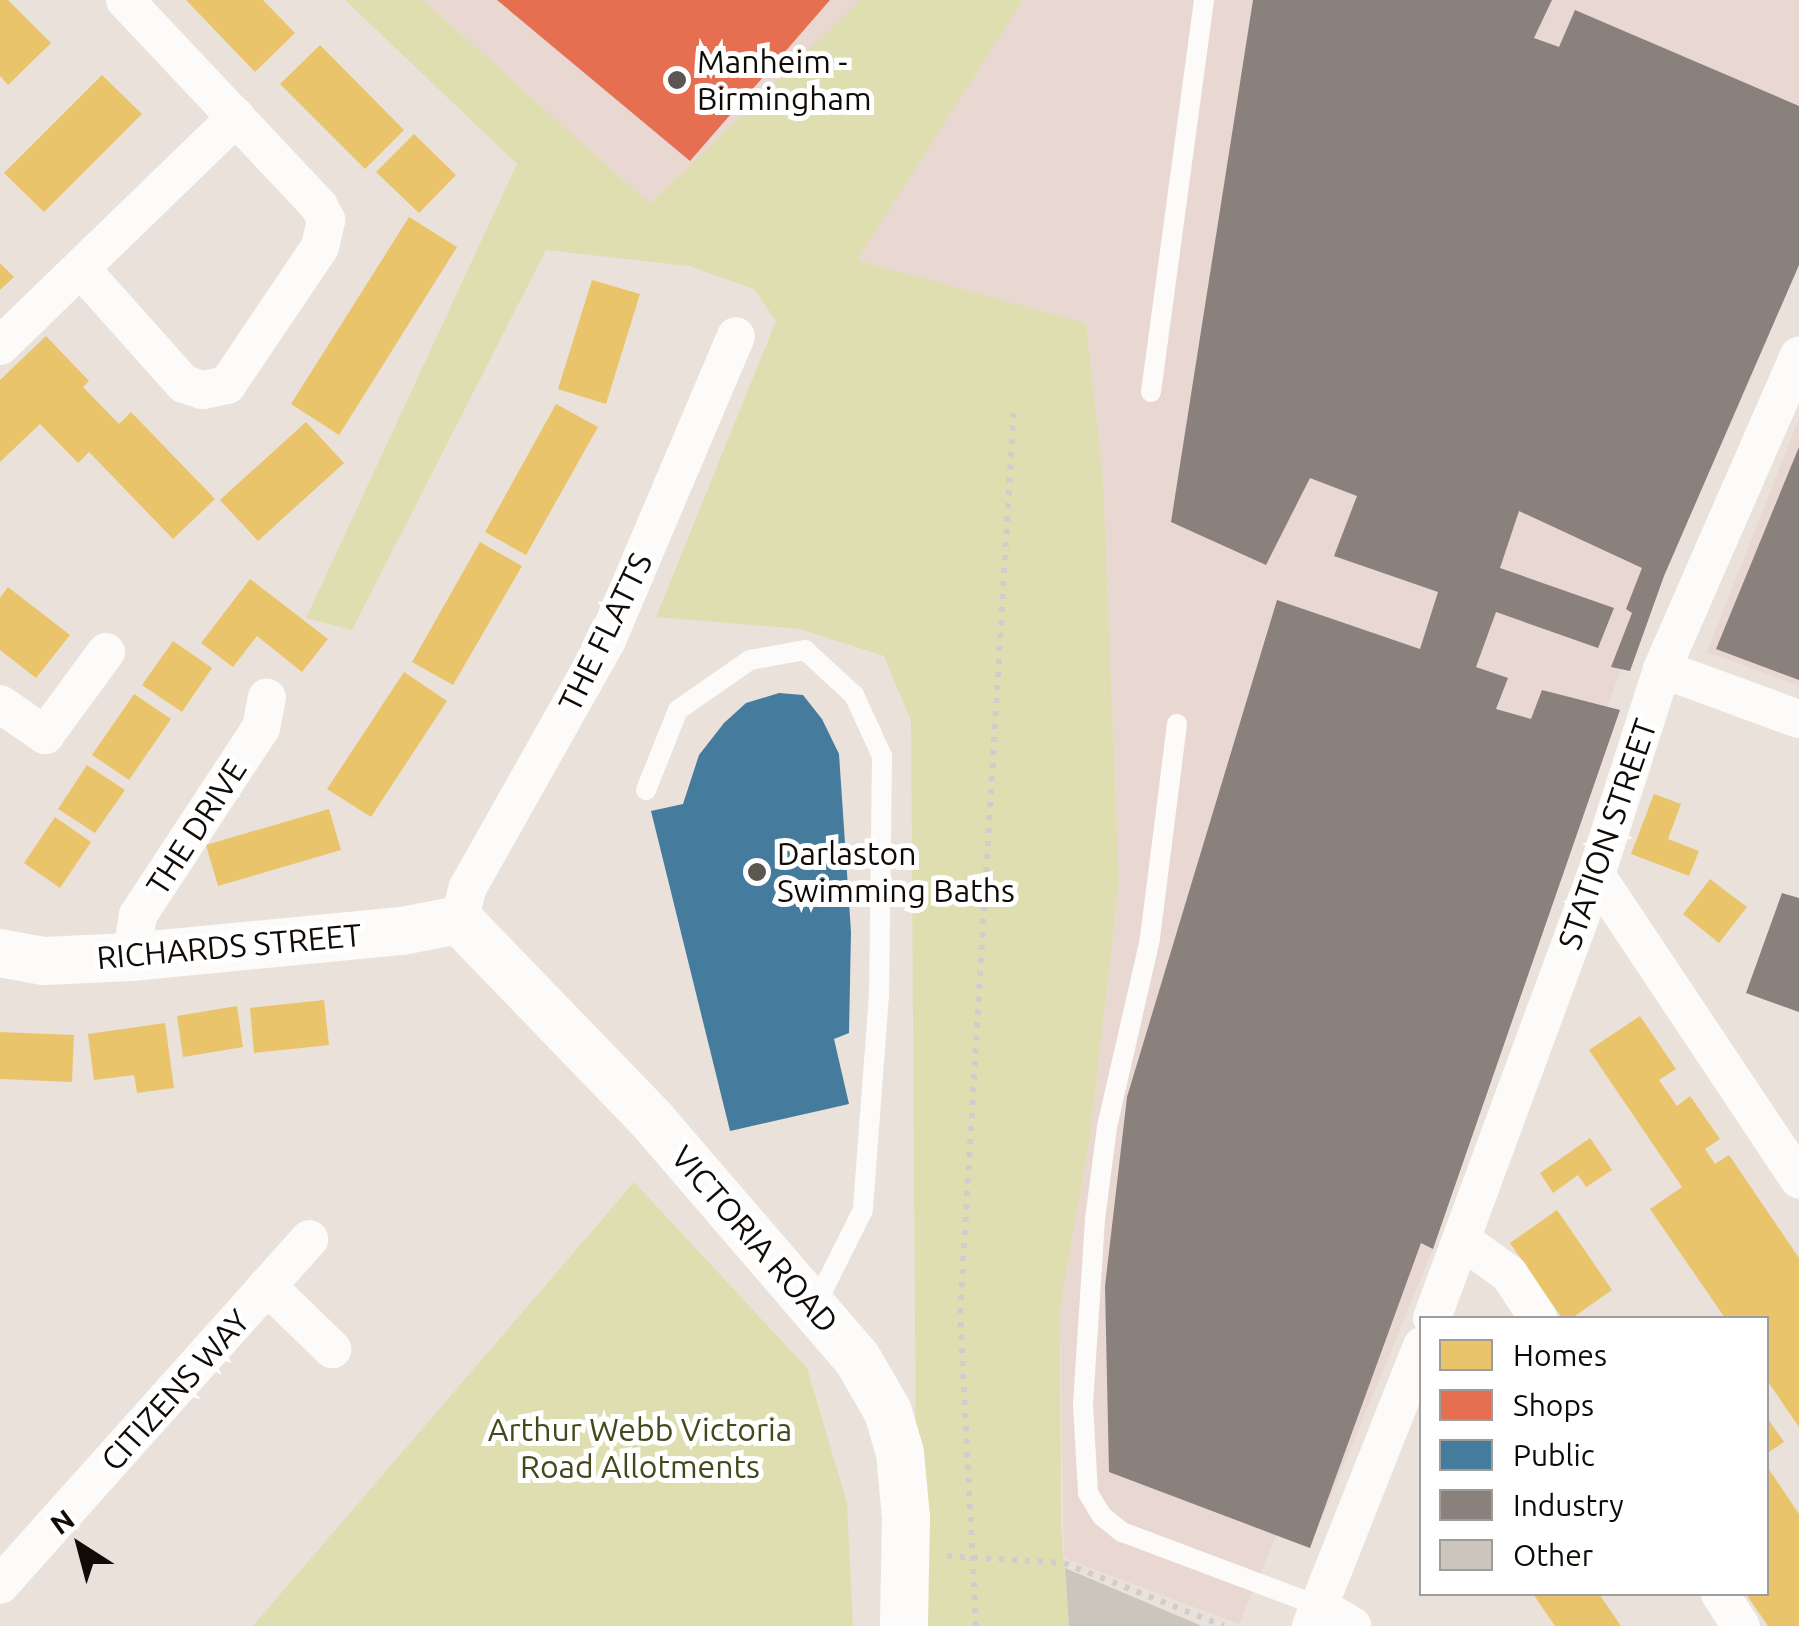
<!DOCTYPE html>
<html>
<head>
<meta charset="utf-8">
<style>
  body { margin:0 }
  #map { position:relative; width:1799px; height:1626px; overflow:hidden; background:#eae2da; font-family:Ubuntu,sans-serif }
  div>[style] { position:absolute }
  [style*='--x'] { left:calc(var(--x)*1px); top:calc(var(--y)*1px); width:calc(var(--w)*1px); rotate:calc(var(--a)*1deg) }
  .industrial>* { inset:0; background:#e9d7d2 }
  .green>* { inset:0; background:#dedeb1 }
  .homes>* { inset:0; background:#e9c46a }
  .shops>* { inset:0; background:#e76f51 }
  .public>* { inset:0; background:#457b9d }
  .industry>* { inset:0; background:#8a817c }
  .building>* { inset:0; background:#cbc5be }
  .path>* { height:6px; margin-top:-3px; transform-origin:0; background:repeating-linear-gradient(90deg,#d0cecc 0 5px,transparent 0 13px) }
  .service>* { height:20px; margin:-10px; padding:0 10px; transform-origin:10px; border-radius:10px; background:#fcfbf9 }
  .minor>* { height:38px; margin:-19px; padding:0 19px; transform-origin:19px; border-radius:19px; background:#fcfbf9 }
  .tertiary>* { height:48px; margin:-24px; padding:0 24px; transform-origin:24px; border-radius:24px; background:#fcfbf9 }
  .dots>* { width:28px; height:28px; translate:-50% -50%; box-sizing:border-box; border:5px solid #fff; border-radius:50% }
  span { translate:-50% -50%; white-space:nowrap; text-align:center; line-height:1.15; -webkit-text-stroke:10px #fff; paint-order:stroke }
  .poi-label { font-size:32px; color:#100b07 }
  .left { translate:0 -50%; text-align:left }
  .street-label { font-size:32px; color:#100b07 }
  .park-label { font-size:32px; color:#45481d }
  .legend { position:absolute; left:1419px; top:1316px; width:350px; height:280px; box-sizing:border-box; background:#fff; border:2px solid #9f9d9c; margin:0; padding:12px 18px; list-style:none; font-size:30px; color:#100b07 }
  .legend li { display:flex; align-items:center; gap:20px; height:50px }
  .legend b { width:50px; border:2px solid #9f9d9c }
  .north { position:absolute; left:30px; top:1496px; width:100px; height:100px; -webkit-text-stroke:8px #fff; paint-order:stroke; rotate:324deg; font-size:28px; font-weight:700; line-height:40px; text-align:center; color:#100b07 }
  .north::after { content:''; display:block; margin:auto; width:35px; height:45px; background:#100b07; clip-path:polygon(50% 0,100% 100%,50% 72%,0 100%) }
</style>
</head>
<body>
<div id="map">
  <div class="industrial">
    <div style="clip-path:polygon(423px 0,860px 0,650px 204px)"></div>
    <div style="clip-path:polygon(1023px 0,1799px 0,1799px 265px,1664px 576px,1630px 671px,1621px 670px,1607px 707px,1620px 710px,1433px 1249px,1310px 1548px,1276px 1536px,1239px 1624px,1064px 1558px,1060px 1309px,1090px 1136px,1119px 882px,1103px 477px,1086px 323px,856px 260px)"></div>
    <div style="clip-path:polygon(1799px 418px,1799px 686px,1707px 652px)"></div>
  </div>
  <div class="green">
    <div style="clip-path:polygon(345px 0,423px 0,650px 204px,860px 0,1023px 0,857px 260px,1086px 323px,1103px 477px,1119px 882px,1090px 1136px,1060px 1309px,1061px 1526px,1069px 1626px,917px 1626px,911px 721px,884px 656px,800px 629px,656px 617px,776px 321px,754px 289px,689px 266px,546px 250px,352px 630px,306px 618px,517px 164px)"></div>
    <div style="clip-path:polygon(634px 1182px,807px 1368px,847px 1503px,853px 1626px,253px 1626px)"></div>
  </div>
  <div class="homes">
    <div style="clip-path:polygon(0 0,8px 0,51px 43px,8px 85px,0 76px)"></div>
    <div style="clip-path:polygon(186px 0,263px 0,295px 33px,255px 72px)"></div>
    <div style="clip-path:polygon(320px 45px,404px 130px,365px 169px,280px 84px)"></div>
    <div style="clip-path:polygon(102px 75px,142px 114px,44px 212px,4px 173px)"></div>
    <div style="clip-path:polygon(414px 134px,456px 175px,419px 213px,376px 172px)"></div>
    <div style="clip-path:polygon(409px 217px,457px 247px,339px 435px,291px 404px)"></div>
    <div style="clip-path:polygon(0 263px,14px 277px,0 290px)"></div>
    <div style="clip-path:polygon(592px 280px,640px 294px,606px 404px,558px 389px)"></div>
    <div style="clip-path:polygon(46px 336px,89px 381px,83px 387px,119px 424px,131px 412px,215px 499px,173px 539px,89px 452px,78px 463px,40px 424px,0 462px,0 380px)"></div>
    <div style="clip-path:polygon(556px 404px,598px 427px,526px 555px,485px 532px)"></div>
    <div style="clip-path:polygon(306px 422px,344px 463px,258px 541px,220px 500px)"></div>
    <div style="clip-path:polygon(480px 542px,522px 566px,453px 685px,412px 662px)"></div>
    <div style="clip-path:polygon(250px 579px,328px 639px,302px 672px,257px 636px,233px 667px,201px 643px)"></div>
    <div style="clip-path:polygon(8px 587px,70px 635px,36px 678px,0 650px,0 598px)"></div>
    <div style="clip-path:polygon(173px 641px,212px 668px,182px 712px,142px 685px)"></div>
    <div style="clip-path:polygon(404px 672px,447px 701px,371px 817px,327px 789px)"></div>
    <div style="clip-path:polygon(134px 694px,171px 719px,129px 780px,92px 755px)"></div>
    <div style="clip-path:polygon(87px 765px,125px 790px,95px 833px,58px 809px)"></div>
    <div style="clip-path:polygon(1654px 794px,1681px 804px,1668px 839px,1699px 851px,1689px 876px,1631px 854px)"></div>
    <div style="clip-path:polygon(329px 809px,341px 850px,218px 886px,206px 845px)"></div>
    <div style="clip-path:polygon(55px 817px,91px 842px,60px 888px,24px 863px)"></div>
    <div style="clip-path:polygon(1710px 879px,1747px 907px,1719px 943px,1683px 914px)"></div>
    <div style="clip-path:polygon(324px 1000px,329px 1045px,254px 1053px,250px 1008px)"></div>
    <div style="clip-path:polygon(237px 1006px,243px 1047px,183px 1057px,177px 1016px)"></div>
    <div style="clip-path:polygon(1640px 1016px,1676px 1069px,1659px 1080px,1677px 1106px,1690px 1096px,1720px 1139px,1705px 1149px,1715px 1164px,1729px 1155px,1799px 1258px,1799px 1427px,1766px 1379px,1766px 1318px,1725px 1318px,1650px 1209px,1682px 1187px,1589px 1050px)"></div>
    <div style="clip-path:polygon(165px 1023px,174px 1088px,137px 1093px,134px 1075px,94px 1080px,88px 1034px)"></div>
    <div style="clip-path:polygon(0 1032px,74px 1035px,72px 1082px,0 1079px)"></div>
    <div style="clip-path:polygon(1590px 1138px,1612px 1170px,1586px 1187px,1578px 1175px,1553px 1193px,1540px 1173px)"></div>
    <div style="clip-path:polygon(1557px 1210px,1612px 1290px,1572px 1318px,1562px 1318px,1510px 1243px)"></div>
    <div style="clip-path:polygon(1766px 1416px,1784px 1442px,1766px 1454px)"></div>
    <div style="clip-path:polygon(1766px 1465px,1799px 1514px,1799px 1626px,1768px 1626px,1746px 1594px,1766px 1594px)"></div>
    <div style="clip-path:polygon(1533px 1594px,1599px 1594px,1621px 1626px,1555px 1626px)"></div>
  </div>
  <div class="shops">
    <div style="clip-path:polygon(497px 0,830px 0,690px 161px)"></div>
  </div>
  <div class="public">
    <div style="clip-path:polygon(779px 693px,803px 695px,822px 719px,839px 754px,851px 932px,849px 1033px,834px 1039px,849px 1104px,730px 1131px,651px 811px,683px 804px,699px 755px,724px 723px,746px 703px)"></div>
  </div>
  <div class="industry">
    <div style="clip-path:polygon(1253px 0,1552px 0,1534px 38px,1559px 47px,1575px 10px,1799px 106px,1799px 265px,1664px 576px,1630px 671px,1611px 667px,1632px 613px,1626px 609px,1642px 568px,1519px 511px,1500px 568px,1614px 608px,1598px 648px,1496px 612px,1476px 667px,1508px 678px,1496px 709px,1531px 719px,1542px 690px,1620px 710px,1433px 1249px,1421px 1243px,1310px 1548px,1109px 1472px,1105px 1286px,1127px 1097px,1277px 600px,1420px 649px,1438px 592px,1334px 556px,1357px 496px,1310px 478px,1266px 565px,1171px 522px)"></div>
    <div style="clip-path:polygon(1799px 447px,1799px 680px,1716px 649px)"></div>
    <div style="clip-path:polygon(1782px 893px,1799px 898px,1799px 1012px,1746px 993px)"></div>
  </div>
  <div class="building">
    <div style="clip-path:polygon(1065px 1568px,1202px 1626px,1069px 1626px)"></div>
  </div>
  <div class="path">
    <div style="--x:947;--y:1556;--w:117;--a:3.4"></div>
    <div style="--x:1064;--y:1563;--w:172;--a:21.5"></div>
    <div style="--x:976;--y:1626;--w:313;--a:-92.9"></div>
    <div style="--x:960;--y:1313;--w:908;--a:-86.59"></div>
  </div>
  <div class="service">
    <div style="--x:1151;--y:392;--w:396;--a:-82.3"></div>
    <div style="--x:1177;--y:724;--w:217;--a:97.2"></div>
    <div style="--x:1150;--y:939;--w:193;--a:102.9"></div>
    <div style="--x:1107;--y:1127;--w:93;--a:97.4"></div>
    <div style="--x:1095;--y:1219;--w:186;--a:93.7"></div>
    <div style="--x:1083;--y:1405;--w:88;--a:86.7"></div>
    <div style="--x:1088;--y:1493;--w:27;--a:59"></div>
    <div style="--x:1102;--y:1516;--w:26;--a:39"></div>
    <div style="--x:1122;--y:1532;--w:210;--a:20.6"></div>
    <div style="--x:646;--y:790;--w:86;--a:-68.2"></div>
    <div style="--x:678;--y:710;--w:88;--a:-34.8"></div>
    <div style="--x:750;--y:660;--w:56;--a:-10.3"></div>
    <div style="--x:805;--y:650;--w:67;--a:42.6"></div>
    <div style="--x:854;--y:695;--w:67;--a:65.3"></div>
    <div style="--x:882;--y:756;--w:239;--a:90.7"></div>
    <div style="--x:879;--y:995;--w:216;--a:94.3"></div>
    <div style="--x:863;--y:1210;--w:107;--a:116.6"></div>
  </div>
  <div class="minor">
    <div style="--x:81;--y:269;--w:154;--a:48.2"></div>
    <div style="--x:184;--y:384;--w:20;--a:18"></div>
    <div style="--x:203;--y:390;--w:25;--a:-12"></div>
    <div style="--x:227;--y:385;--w:166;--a:-56"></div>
    <div style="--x:320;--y:247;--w:28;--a:-77"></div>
    <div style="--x:326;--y:220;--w:16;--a:-117"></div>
    <div style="--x:319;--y:206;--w:283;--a:-133.3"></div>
    <div style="--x:0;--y:346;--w:329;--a:-44.1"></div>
    <div style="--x:1662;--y:669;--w:146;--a:20.1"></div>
    <div style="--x:0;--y:704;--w:55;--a:34.6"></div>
    <div style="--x:45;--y:735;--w:103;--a:-53.7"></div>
    <div style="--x:1596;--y:875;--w:366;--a:56.3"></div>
    <div style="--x:459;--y:920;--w:34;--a:-75"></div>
    <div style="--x:468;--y:887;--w:283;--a:-60.6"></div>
    <div style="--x:607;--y:640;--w:330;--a:-67"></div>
    <div style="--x:131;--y:957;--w:43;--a:-80.5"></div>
    <div style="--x:138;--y:915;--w:224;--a:-56.7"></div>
    <div style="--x:261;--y:728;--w:31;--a:-79"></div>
    <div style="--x:1463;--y:1241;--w:57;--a:35.7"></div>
    <div style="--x:1509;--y:1274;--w:53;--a:56.6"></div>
    <div style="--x:267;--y:1286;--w:91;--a:44.1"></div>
    <div style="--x:1432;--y:1318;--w:472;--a:-69.7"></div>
    <div style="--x:1596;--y:875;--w:216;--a:-72.2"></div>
    <div style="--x:1662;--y:669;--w:342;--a:-66.4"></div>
    <div style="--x:0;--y:1585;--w:464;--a:-48.2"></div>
    <div style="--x:1720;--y:1594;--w:38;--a:57"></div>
    <div style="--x:1319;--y:1606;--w:39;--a:31"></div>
    <div style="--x:1311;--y:1626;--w:301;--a:-68.4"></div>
  </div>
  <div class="tertiary">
    <div style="--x:0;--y:953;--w:45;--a:10.3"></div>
    <div style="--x:44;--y:961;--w:87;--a:-2.6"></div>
    <div style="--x:131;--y:957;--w:272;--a:-5.5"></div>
    <div style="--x:402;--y:931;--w:58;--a:-10.9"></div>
    <div style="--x:459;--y:920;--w:278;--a:46"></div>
    <div style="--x:652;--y:1120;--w:314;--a:49.3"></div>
    <div style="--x:857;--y:1358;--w:62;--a:60.1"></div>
    <div style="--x:888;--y:1412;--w:43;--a:73.7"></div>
    <div style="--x:900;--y:1453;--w:65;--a:84.7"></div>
    <div style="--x:906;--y:1518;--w:108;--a:91.1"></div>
  </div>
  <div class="dots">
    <div style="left:677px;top:80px;background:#5c5651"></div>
    <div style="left:757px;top:872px;background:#5c5651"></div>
  </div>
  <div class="poi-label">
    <span class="left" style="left:697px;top:80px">Manheim -<br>Birmingham</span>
    <span class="left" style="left:777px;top:872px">Darlaston<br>Swimming Baths</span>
  </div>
  <div class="street-label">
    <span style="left:605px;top:632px;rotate:-64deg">THE FLATTS</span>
    <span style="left:196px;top:827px;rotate:-57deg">THE DRIVE</span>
    <span style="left:1607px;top:834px;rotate:-71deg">STATION STREET</span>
    <span style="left:229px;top:946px;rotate:-5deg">RICHARDS STREET</span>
    <span style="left:755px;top:1239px;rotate:49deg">VICTORIA ROAD</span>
    <span style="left:175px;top:1390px;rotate:-48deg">CITIZENS WAY</span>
  </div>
  <div class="park-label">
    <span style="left:640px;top:1448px">Arthur Webb Victoria<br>Road Allotments</span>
  </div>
  <ul class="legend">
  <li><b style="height:28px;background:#e9c46a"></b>Homes</li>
  <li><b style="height:28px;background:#e76f51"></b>Shops</li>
  <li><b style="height:28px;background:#457b9d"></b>Public</li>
  <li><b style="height:28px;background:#8a817c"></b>Industry</li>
  <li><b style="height:28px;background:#cbc5be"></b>Other</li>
  </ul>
  <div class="north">N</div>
</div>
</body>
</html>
